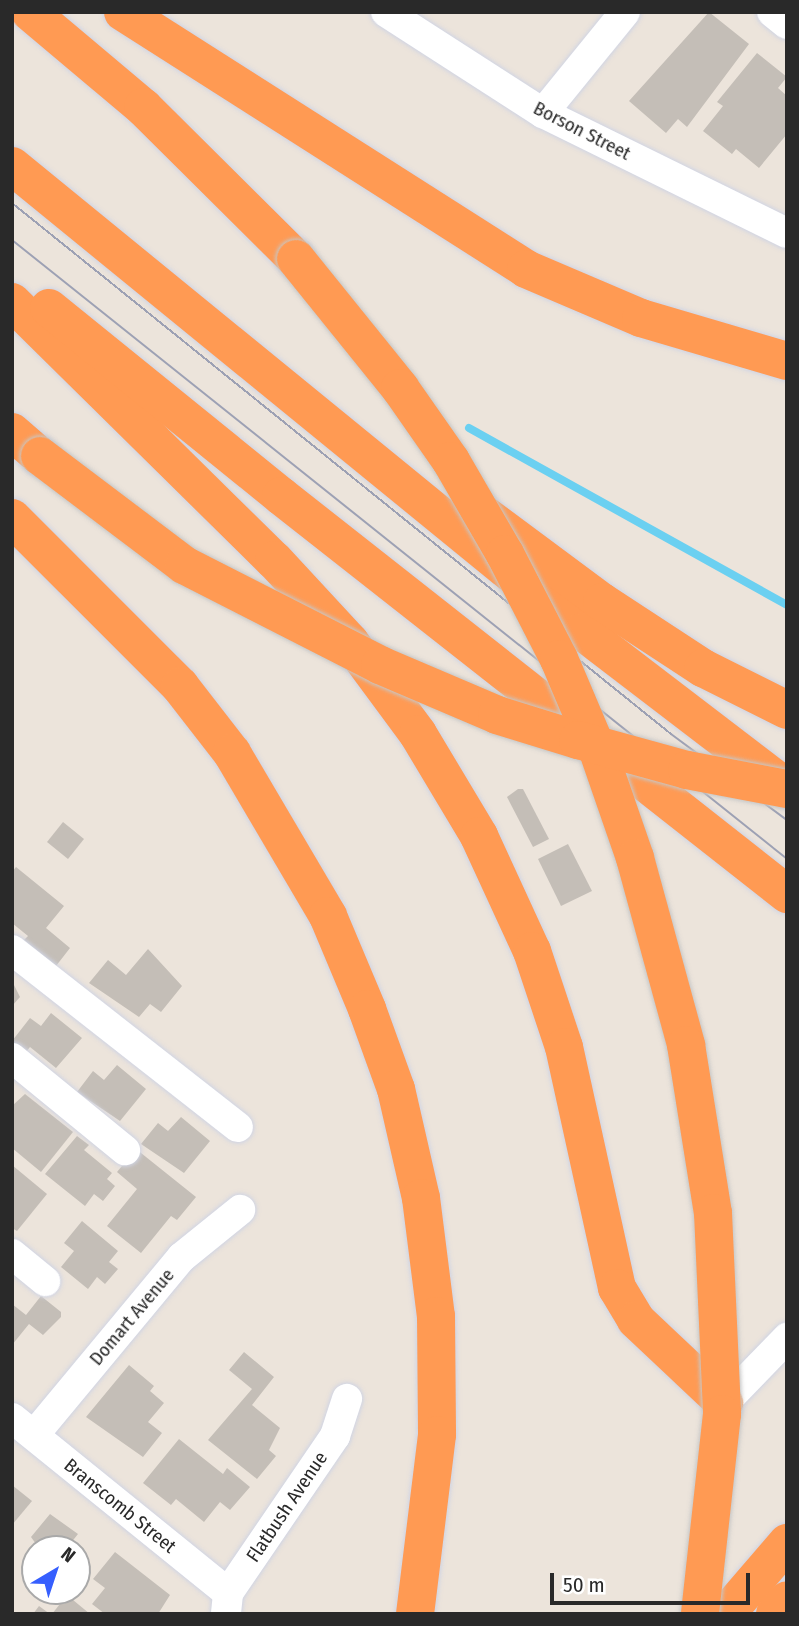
<!DOCTYPE html>
<html>
<head>
<meta charset="utf-8">
<style>
  body { margin:0 }
  #map { position:relative; width:799px; height:1626px; overflow:hidden; background:#ece4db; font-family:"Fira Sans Condensed",sans-serif }
  div>[style] { position:absolute }
  [style*='--x'] { left:calc(var(--x)*1px); top:calc(var(--y)*1px); width:calc(var(--w)*1px); rotate:calc(var(--a)*1deg) }
  .stream>* { height:8px; margin:-4px; padding:0 4px; transform-origin:4px; border-radius:4px; background:#6bd0f1 }
  .building>* { inset:0; background:#c4beb7 }
  .roads { filter:drop-shadow(0 0 2px #d0d4e3) drop-shadow(0 0 2px #d0d4e3) }
  .minor>* { height:30px; margin:-15px; padding:0 15px; transform-origin:15px; border-radius:15px; background:#fff }
  .highway>* { height:38px; margin:-19px; padding:0 19px; transform-origin:19px; border-radius:19px; background:#ff9a53 }
  .tram>* { height:2px; margin:-1px; padding:0 1px; transform-origin:1px; border-radius:1px; background:#9da1b4 }
  .bridges { filter:drop-shadow(0 0 2px #c7c7c7) drop-shadow(0 0 2px #c7c7c7) }
  .highway-bridge>* { height:38px; margin:-19px; padding:0 19px; transform-origin:19px; border-radius:19px; background:#ff9a53 }
  span { translate:-50% -50%; white-space:nowrap; text-align:center; line-height:1.15; -webkit-text-stroke:5px #fff; paint-order:stroke }
  .street-label { font-size:19px; color:#292929 }
  .frame { position:absolute; inset:0; border:14px solid #292929; pointer-events:none }
  .north { position:absolute; left:21px; top:1535px; width:70px; height:70px; box-sizing:border-box; background:#fff; border:2px solid #a9a9a9; border-radius:50%; rotate:39deg; font-size:19px; font-weight:700; line-height:28px; text-align:center; color:#292929 }
  .north::after { content:''; display:block; margin:auto; width:24px; height:32px; background:#365ffe; clip-path:polygon(50% 0,100% 100%,50% 72%,0 100%) }
  .scale { position:absolute; left:550px; top:1573px; width:200px; height:32px; box-sizing:border-box; border:4px solid #292929; border-top:0; padding-left:9px; font-size:21px; line-height:24px; white-space:nowrap; color:#292929; -webkit-text-stroke:5px #fff; paint-order:stroke }
</style>
</head>
<body>
<div id="map">
  <div class="stream">
    <div style="--x:469;--y:428;--w:364;--a:29.1"></div>
  </div>
  <div class="building">
    <div style="clip-path:polygon(709px 12px,749px 44px,687px 127px,678px 119px,666px 133px,629px 101px)"></div>
    <div style="clip-path:polygon(757px 53px,787px 77px,778px 88px,787px 96px,787px 134px,759px 168px,736px 149px,732px 154px,703px 131px,723px 106px,717px 102px)"></div>
    <div style="clip-path:polygon(518px 789px,523px 789px,549px 839px,533px 847px,507px 797px)"></div>
    <div style="clip-path:polygon(63px 822px,84px 839px,68px 859px,47px 842px)"></div>
    <div style="clip-path:polygon(568px 844px,592px 891px,561px 906px,538px 859px)"></div>
    <div style="clip-path:polygon(16px 867px,64px 906px,46px 928px,70px 948px,56px 966px,24px 940px,28px 936px,12px 923px,12px 872px)"></div>
    <div style="clip-path:polygon(148px 949px,182px 986px,161px 1012px,150px 1004px,139px 1017px,89px 983px,108px 960px,126px 975px)"></div>
    <div style="clip-path:polygon(12px 981px,20px 997px,12px 1006px)"></div>
    <div style="clip-path:polygon(51px 1013px,82px 1038px,56px 1068px,30px 1047px,26px 1052px,12px 1041px,30px 1018px,41px 1026px)"></div>
    <div style="clip-path:polygon(117px 1065px,146px 1089px,120px 1121px,77px 1092px,93px 1071px,104px 1080px)"></div>
    <div style="clip-path:polygon(25px 1094px,73px 1132px,41px 1172px,12px 1148px,12px 1106px)"></div>
    <div style="clip-path:polygon(181px 1117px,210px 1141px,184px 1173px,141px 1144px,158px 1123px,168px 1131px)"></div>
    <div style="clip-path:polygon(77px 1136px,89px 1145px,84px 1150px,112px 1173px,107px 1179px,115px 1186px,103px 1201px,94px 1194px,85px 1206px,45px 1174px)"></div>
    <div style="clip-path:polygon(136px 1149px,196px 1197px,177px 1220px,171px 1216px,141px 1253px,107px 1226px,137px 1189px,117px 1172px)"></div>
    <div style="clip-path:polygon(12px 1165px,47px 1194px,17px 1231px,12px 1228px)"></div>
    <div style="clip-path:polygon(82px 1221px,118px 1251px,109px 1262px,118px 1269px,105px 1284px,97px 1277px,88px 1289px,61px 1267px,74px 1251px,64px 1243px)"></div>
    <div style="clip-path:polygon(41px 1296px,61px 1312px,61px 1317px,43px 1335px,29px 1324px,12px 1345px,12px 1304px,26px 1315px)"></div>
    <div style="clip-path:polygon(244px 1352px,274px 1377px,252px 1405px,280px 1428px,269px 1450px,276px 1456px,257px 1479px,208px 1440px,252px 1389px,229px 1370px)"></div>
    <div style="clip-path:polygon(129px 1365px,154px 1386px,150px 1391px,164px 1403px,148px 1422px,162px 1433px,143px 1457px,86px 1417px)"></div>
    <div style="clip-path:polygon(179px 1439px,223px 1474px,227px 1468px,250px 1487px,230px 1510px,220px 1502px,204px 1522px,176px 1499px,171px 1505px,143px 1483px)"></div>
    <div style="clip-path:polygon(12px 1485px,32px 1501px,12px 1525px)"></div>
    <div style="clip-path:polygon(50px 1514px,78px 1534px,66px 1549px,35px 1549px,35px 1560px,28px 1555px,36px 1544px,31px 1537px)"></div>
    <div style="clip-path:polygon(115px 1552px,170px 1595px,158px 1614px,105px 1614px,92px 1604px,105px 1588px,93px 1579px)"></div>
    <div style="clip-path:polygon(67px 1595px,90px 1614px,52px 1614px)"></div>
    <div style="clip-path:polygon(39px 1606px,50px 1614px,33px 1614px)"></div>
  </div>
  <div class="roads">
    <div class="minor">
      <div style="--x:386;--y:12;--w:187;--a:32.8"></div>
      <div style="--x:543;--y:113;--w:272;--a:26.2"></div>
      <div style="--x:772;--y:12;--w:19;--a:39"></div>
      <div style="--x:543;--y:113;--w:130;--a:-50.9"></div>
      <div style="--x:12;--y:950;--w:287;--a:38.1"></div>
      <div style="--x:12;--y:1058;--w:146;--a:39.2"></div>
      <div style="--x:12;--y:1254;--w:43;--a:39.3"></div>
      <div style="--x:724;--y:1403;--w:91;--a:-45.9"></div>
      <div style="--x:12;--y:1418;--w:278;--a:39"></div>
      <div style="--x:34;--y:1435;--w:231;--a:-50.3"></div>
      <div style="--x:182;--y:1257;--w:75;--a:-39"></div>
      <div style="--x:226;--y:1613;--w:20;--a:-84"></div>
      <div style="--x:228;--y:1593;--w:190;--a:-55.7"></div>
      <div style="--x:335;--y:1436;--w:39;--a:-72"></div>
    </div>
    <div class="highway">
      <div style="--x:30;--y:12;--w:148;--a:40.1"></div>
      <div style="--x:143;--y:107;--w:216;--a:44.8"></div>
      <div style="--x:123;--y:12;--w:478;--a:32.5"></div>
      <div style="--x:526;--y:269;--w:125;--a:23.1"></div>
      <div style="--x:641;--y:318;--w:152;--a:16.4"></div>
      <div style="--x:12;--y:166;--w:737;--a:39.22"></div>
      <div style="--x:583;--y:632;--w:257;--a:37.4"></div>
      <div style="--x:12;--y:302;--w:368;--a:44.6"></div>
      <div style="--x:274;--y:560;--w:112;--a:47.2"></div>
      <div style="--x:350;--y:642;--w:114;--a:53.5"></div>
      <div style="--x:418;--y:734;--w:119;--a:59.1"></div>
      <div style="--x:479;--y:836;--w:127;--a:65.3"></div>
      <div style="--x:532;--y:951;--w:101;--a:71.6"></div>
      <div style="--x:564;--y:1047;--w:247;--a:77.6"></div>
      <div style="--x:617;--y:1288;--w:37;--a:59"></div>
      <div style="--x:636;--y:1320;--w:121;--a:43.3"></div>
      <div style="--x:49;--y:308;--w:299;--a:39"></div>
      <div style="--x:281;--y:496;--w:644;--a:38.19"></div>
      <div style="--x:12;--y:432;--w:37;--a:41"></div>
      <div style="--x:478;--y:510;--w:154;--a:36.6"></div>
      <div style="--x:602;--y:602;--w:121;--a:33.2"></div>
      <div style="--x:703;--y:668;--w:94;--a:26.6"></div>
      <div style="--x:12;--y:518;--w:238;--a:45"></div>
      <div style="--x:180;--y:686;--w:85;--a:52.2"></div>
      <div style="--x:232;--y:753;--w:189;--a:59.5"></div>
      <div style="--x:328;--y:916;--w:101;--a:67.2"></div>
      <div style="--x:367;--y:1009;--w:85;--a:70.1"></div>
      <div style="--x:396;--y:1089;--w:112;--a:77.1"></div>
      <div style="--x:421;--y:1198;--w:119;--a:82.8"></div>
      <div style="--x:436;--y:1316;--w:119;--a:89.5"></div>
      <div style="--x:437;--y:1435;--w:180;--a:97"></div>
      <div style="--x:726;--y:1614;--w:94;--a:-49.3"></div>
      <div style="--x:775;--y:1614;--w:18;--a:-49"></div>
    </div>
  </div>
  <div class="tram">
    <div style="--x:12;--y:203;--w:846;--a:38.86"></div>
    <div style="--x:671;--y:734;--w:144;--a:36.6"></div>
    <div style="--x:12;--y:240;--w:992;--a:38.61"></div>
  </div>
  <div class="bridges">
    <div class="highway-bridge">
      <div style="--x:296;--y:259;--w:166;--a:51.1"></div>
      <div style="--x:400;--y:388;--w:89;--a:55.1"></div>
      <div style="--x:451;--y:461;--w:108;--a:59.9"></div>
      <div style="--x:505;--y:554;--w:118;--a:62.8"></div>
      <div style="--x:559;--y:659;--w:100;--a:67"></div>
      <div style="--x:598;--y:751;--w:113;--a:70.9"></div>
      <div style="--x:635;--y:858;--w:194;--a:74.7"></div>
      <div style="--x:686;--y:1045;--w:170;--a:80.9"></div>
      <div style="--x:713;--y:1213;--w:201;--a:87.4"></div>
      <div style="--x:722;--y:1414;--w:201;--a:96.3"></div>
      <div style="--x:40;--y:456;--w:181;--a:37.1"></div>
      <div style="--x:184;--y:565;--w:220;--a:27"></div>
      <div style="--x:380;--y:665;--w:127;--a:23.1"></div>
      <div style="--x:497;--y:715;--w:85;--a:17.2"></div>
      <div style="--x:578;--y:740;--w:113;--a:15.4"></div>
      <div style="--x:687;--y:770;--w:102;--a:10.8"></div>
    </div>
  </div>
  <div class="street-label">
    <span style="left:582px;top:131px;rotate:27deg">Borson Street</span>
    <span style="left:132px;top:1317px;rotate:-50deg">Domart Avenue</span>
    <span style="left:120px;top:1506px;rotate:39deg">Branscomb Street</span>
    <span style="left:287px;top:1507px;rotate:-56deg">Flatbush Avenue</span>
  </div>
  <div class="frame"></div>
  <div class="north">N</div>
  <div class="scale">50 m</div>
</div>
</body>
</html>
